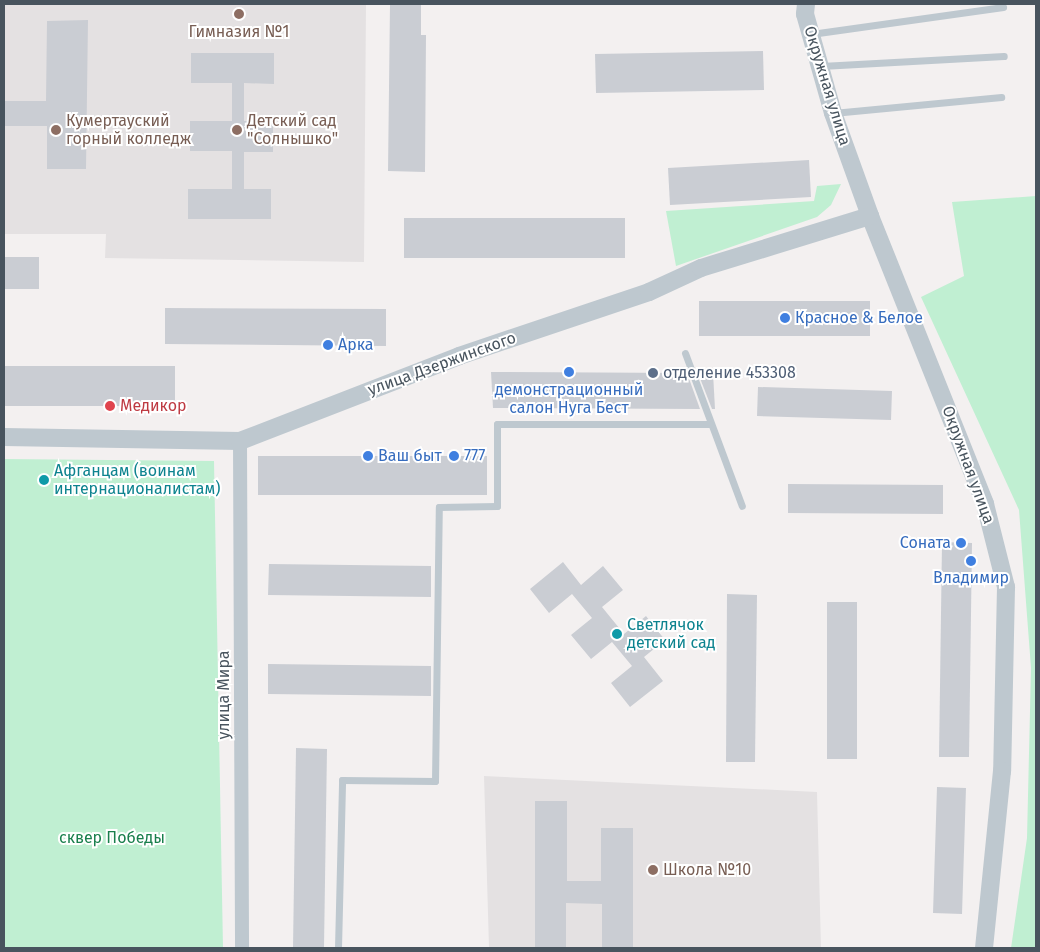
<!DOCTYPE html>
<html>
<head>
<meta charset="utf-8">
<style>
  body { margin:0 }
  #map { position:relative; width:1040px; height:952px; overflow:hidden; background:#f3f0f0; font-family:"Fira Sans",sans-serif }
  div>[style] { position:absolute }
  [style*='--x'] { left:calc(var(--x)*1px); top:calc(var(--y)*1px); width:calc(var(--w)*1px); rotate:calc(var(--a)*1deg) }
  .education>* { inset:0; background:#e4e1e2 }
  .green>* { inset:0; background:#c0efd2 }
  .building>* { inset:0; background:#cacdd3 }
  .service>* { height:7px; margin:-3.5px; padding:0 3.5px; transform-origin:3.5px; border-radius:3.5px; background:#bec8cf }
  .minor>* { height:14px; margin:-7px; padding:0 7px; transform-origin:7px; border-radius:7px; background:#bec8cf }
  .tertiary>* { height:18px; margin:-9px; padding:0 9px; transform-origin:9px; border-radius:9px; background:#bec8cf }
  .dots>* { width:14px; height:14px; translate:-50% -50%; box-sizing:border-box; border:2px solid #fff; border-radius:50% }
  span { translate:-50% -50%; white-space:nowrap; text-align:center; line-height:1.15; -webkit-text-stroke:4px #fff; paint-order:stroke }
  .education-label { font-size:16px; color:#785e54 }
  .left { translate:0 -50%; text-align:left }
  .street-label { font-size:16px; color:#48545e }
  .shop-label { font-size:16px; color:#366cbe }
  .right { translate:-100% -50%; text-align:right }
  .service-label { font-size:16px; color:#4e5e75 }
  .health-label { font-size:16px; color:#be3a42 }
  .culture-label { font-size:16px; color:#0d838f }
  .park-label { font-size:16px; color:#197f4c }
  .frame { position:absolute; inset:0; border:5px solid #48545e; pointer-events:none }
</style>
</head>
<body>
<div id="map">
  <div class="education">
    <div style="clip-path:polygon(4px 4px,366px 4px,364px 262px,105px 258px,106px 234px,4px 234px)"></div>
    <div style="clip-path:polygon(484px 776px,817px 792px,821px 948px,489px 948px)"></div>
  </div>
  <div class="green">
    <div style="clip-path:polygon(841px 184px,831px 205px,817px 217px,676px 266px,666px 211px,814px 201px,817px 186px)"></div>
    <div style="clip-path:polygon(1036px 196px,1036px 948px,1011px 948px,1027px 838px,1031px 668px,1019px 510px,921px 297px,964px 276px,952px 202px)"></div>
    <div style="clip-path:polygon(4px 459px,214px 461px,223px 948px,4px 948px)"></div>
  </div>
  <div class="building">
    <div style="clip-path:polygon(390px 4px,421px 4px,421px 35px,426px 35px,425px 172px,388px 171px)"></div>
    <div style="clip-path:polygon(88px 20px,86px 169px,47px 169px,47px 126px,4px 126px,4px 101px,46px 101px,47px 21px)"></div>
    <div style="clip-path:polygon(763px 51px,764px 90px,596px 93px,595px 54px)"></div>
    <div style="clip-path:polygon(191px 53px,274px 53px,274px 84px,244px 83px,244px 121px,273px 121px,273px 152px,244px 152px,244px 189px,271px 189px,271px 219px,188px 219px,188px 189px,232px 189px,232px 151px,190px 151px,190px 121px,232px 121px,232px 83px,191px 83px)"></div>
    <div style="clip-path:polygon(809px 160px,811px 197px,670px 205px,668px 168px)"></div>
    <div style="clip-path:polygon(404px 218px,625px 218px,625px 258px,404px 258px)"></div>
    <div style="clip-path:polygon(4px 257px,39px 257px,39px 289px,4px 289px)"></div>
    <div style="clip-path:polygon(699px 301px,870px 301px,870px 336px,699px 336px)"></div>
    <div style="clip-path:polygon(165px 308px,386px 309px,386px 346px,165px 344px)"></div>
    <div style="clip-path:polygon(4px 366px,175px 366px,175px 406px,4px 406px)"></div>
    <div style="clip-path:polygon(491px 372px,687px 373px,700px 409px,493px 408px)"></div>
    <div style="clip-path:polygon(698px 373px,713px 373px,715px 409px,712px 409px)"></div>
    <div style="clip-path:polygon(758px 387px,892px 391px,891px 420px,757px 416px)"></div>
    <div style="clip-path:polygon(258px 456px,487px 456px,487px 495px,258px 495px)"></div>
    <div style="clip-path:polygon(788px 484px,943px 485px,943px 514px,788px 513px)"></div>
    <div style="clip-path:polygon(942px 542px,972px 543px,969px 757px,939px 757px)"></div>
    <div style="clip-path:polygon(563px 562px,581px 585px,603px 566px,623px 590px,602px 607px,624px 634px,646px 616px,665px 640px,644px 657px,663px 681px,630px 707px,611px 683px,632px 666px,612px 642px,591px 659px,571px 635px,592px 618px,572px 594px,549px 613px,530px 589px)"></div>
    <div style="clip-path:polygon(269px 564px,431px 566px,431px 597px,268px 595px)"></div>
    <div style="clip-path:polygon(727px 594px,757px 595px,755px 762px,726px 762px)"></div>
    <div style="clip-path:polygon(827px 602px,857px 602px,857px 759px,827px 759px)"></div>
    <div style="clip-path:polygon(268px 664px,431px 666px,431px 696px,268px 694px)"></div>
    <div style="clip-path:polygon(296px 748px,327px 749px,324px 948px,293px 948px)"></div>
    <div style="clip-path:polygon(937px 787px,966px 788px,962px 914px,933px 913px)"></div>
    <div style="clip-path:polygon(535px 801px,567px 801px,567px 881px,601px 881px,601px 828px,633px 828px,633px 948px,602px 948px,602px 904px,566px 903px,566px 948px,535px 948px)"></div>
  </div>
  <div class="service">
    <div style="--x:811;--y:34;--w:194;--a:-8"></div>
    <div style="--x:821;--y:66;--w:183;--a:-3.1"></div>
    <div style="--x:833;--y:113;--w:169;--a:-5.4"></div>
    <div style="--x:685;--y:353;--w:163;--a:69.6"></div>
    <div style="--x:338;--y:948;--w:168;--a:-88.6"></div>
    <div style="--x:342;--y:780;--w:93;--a:0.6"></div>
    <div style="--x:435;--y:781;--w:274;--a:-89.2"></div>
    <div style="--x:439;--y:507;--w:58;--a:-1"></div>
    <div style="--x:497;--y:506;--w:82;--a:-90"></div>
    <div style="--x:497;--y:424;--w:212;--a:0"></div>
  </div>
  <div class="minor">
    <div style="--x:240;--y:441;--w:507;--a:89.77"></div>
  </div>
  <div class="tertiary">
    <div style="--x:806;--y:4;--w:10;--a:96"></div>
    <div style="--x:805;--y:14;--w:103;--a:74.2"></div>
    <div style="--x:833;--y:113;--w:109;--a:70.2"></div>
    <div style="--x:870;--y:216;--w:310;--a:68.2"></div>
    <div style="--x:985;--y:504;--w:86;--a:75.8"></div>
    <div style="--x:1006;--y:587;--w:184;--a:91.2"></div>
    <div style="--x:1002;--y:771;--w:178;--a:95.8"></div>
    <div style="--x:4;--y:437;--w:236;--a:1"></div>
    <div style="--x:240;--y:441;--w:235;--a:-21.2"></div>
    <div style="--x:459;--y:356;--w:200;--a:-18.6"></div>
    <div style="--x:649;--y:292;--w:57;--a:-24.8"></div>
    <div style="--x:701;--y:268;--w:177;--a:-17.1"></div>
  </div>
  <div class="dots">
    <div style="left:239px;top:14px;background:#8d6e63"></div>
    <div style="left:56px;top:130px;background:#8d6e63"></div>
    <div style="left:237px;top:130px;background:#8d6e63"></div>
    <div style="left:785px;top:318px;background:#3f7fe0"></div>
    <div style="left:328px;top:345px;background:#3f7fe0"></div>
    <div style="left:569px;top:372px;background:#3f7fe0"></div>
    <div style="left:653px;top:373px;background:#5c6f8a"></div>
    <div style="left:110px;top:406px;background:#e0444e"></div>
    <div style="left:368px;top:456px;background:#3f7fe0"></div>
    <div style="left:454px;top:456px;background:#3f7fe0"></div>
    <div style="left:44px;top:480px;background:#0f9aa8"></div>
    <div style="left:961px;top:543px;background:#3f7fe0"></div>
    <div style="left:971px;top:561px;background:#3f7fe0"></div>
    <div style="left:617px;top:634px;background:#0f9aa8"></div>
    <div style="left:653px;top:870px;background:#8d6e63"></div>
  </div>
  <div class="education-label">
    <span style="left:239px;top:32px">Гимназия №1</span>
    <span class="left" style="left:66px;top:130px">Кумертауский<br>горный колледж</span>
    <span class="left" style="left:247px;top:130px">Детский сад<br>"Солнышко"</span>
    <span class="left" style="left:663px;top:870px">Школа №10</span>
  </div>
  <div class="street-label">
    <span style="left:827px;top:86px;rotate:73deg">Окружная улица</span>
    <span style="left:442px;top:364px;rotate:-20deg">улица Дзержинского</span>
    <span style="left:968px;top:465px;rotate:70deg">Окружная улица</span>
    <span style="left:224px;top:695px;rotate:-90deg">улица Мира</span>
  </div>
  <div class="shop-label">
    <span class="left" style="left:795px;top:318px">Красное &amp; Белое</span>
    <span class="left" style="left:338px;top:345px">Арка</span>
    <span style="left:569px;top:399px">демонстрационный<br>салон Нуга Бест</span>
    <span class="left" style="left:378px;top:456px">Ваш быт</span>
    <span class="left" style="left:464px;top:456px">777</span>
    <span class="right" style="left:951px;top:543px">Соната</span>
    <span style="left:971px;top:578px">Владимир</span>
  </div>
  <div class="service-label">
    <span class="left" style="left:663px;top:373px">отделение 453308</span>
  </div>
  <div class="health-label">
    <span class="left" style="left:120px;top:406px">Медикор</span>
  </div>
  <div class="culture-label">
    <span class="left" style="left:54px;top:480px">Афганцам (воинам<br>интернационалистам)</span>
    <span class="left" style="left:627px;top:634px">Светлячок<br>детский сад</span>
  </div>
  <div class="park-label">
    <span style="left:112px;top:838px">сквер Победы</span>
  </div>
  <div class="frame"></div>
</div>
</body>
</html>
